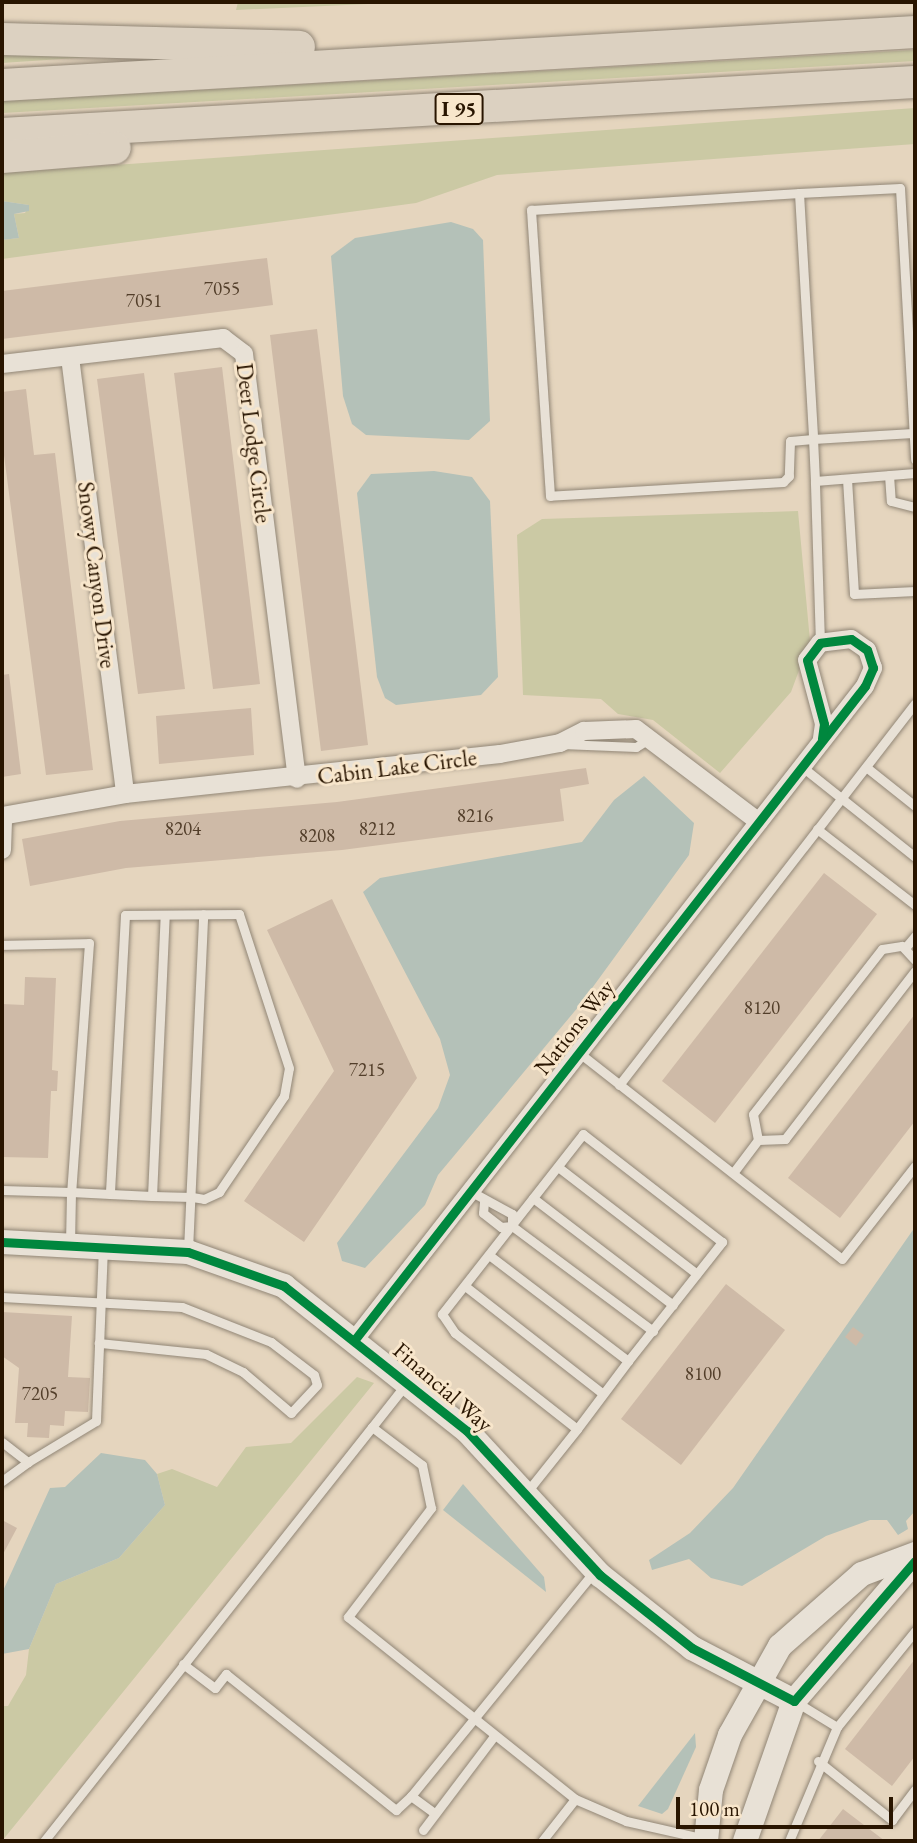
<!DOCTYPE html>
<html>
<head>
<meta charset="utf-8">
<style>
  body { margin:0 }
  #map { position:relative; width:917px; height:1843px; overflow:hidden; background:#e5d5be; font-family:"EB Garamond",serif }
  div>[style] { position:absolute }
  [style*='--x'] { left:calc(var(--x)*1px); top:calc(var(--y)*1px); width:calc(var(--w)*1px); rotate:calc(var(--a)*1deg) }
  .green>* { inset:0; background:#cbc9a4 }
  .water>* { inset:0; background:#b4c1b8 }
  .building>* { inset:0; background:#cebaa7 }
  .roads { filter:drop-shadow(0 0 2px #918676) drop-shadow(0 0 2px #918676) }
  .lane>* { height:9px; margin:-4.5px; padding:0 4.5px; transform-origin:4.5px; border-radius:4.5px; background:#e8e1d6 }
  .street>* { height:18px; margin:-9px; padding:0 9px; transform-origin:9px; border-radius:9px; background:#e8e1d6 }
  .secondary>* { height:24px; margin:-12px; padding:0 12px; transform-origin:12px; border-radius:12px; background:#e8e1d6 }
  .highway>* { height:32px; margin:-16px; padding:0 16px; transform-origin:16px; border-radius:16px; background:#dcd1c1 }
  .cycleway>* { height:9px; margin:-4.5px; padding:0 4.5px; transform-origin:4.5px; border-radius:4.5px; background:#00873e }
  span { translate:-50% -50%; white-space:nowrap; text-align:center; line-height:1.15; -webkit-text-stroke:6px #f8e6cb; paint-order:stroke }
  .number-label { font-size:19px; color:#523e2a }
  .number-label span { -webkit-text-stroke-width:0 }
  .shield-label span { padding:2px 5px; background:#f8e6cb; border:2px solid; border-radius:5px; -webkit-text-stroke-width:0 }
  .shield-label { font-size:21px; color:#291500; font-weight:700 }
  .street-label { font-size:23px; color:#291500 }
  .frame { position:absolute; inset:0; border:4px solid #291500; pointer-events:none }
  .scale { position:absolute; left:676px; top:1797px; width:217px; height:32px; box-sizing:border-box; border:4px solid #291500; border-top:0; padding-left:9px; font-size:21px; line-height:24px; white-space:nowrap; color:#291500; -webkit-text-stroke:5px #f8e6cb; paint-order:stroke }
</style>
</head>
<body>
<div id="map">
  <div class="green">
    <div style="clip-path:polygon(238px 2px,411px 2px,236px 10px)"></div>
    <div style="clip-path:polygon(2px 45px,135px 54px,2px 63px)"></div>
    <div style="clip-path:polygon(915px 50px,915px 61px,2px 113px,2px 101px)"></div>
    <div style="clip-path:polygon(915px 108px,915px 144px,497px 175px,416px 203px,2px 259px,2px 240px,19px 238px,14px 214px,25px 213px,29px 205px,2px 201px,2px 173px)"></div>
    <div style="clip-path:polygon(798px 511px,810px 641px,791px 692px,720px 773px,653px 720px,618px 714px,601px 699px,523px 695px,517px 535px,542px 519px)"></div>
    <div style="clip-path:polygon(357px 1377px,374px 1383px,2px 1841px,2px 1706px,8px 1706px,26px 1675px,29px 1649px,56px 1584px,119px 1558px,165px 1505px,157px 1474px,172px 1469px,217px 1487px,246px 1447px,291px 1443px)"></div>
  </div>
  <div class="water">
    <div style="clip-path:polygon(2px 201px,29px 205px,29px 211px,14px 214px,19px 238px,2px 240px)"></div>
    <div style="clip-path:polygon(451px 222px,473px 229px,483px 240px,490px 421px,469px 440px,366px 435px,352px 424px,343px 396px,331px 256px,355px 238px)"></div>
    <div style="clip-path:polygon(434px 471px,472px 477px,490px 501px,498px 677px,481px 695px,396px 705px,385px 698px,377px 677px,357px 493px,371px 474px)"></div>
    <div style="clip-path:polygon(644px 776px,694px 823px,689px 855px,579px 1006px,438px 1175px,425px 1205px,365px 1268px,342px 1261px,337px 1243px,438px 1108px,450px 1075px,440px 1039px,363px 892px,380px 878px,582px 842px,614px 800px)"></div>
    <div style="clip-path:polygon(915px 1227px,915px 1511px,906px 1521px,908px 1529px,898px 1535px,887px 1520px,870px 1520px,826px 1536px,742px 1586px,711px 1578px,689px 1559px,652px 1570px,649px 1560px,690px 1533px,733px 1488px)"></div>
    <div style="clip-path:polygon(101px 1453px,145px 1460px,157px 1474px,165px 1505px,119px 1558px,56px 1584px,29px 1649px,2px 1654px,2px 1593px,50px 1488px,65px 1487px)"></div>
    <div style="clip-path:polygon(463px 1484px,544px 1577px,546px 1592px,443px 1510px)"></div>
    <div style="clip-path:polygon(695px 1733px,696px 1747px,668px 1809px,662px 1814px,638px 1806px)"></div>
  </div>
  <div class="building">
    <div style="clip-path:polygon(267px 258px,273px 305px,2px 339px,2px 291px)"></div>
    <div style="clip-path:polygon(317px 329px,368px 745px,321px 751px,270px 335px)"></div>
    <div style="clip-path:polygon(222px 367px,260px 684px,213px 689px,174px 373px)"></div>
    <div style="clip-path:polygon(144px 373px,185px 689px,138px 694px,97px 379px)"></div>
    <div style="clip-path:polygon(26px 389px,34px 455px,55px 453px,93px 770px,46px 775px,2px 440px,2px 392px)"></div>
    <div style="clip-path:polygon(9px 674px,21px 774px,2px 777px,2px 675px)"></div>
    <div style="clip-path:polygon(251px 708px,254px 755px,159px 764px,156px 716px)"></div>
    <div style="clip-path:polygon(586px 768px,589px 784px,560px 789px,564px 821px,342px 850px,126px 868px,30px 886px,22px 839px,120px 821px,337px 802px)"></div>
    <div style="clip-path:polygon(824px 873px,877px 914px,715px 1123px,662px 1081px)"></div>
    <div style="clip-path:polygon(332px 899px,417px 1078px,304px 1242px,244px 1201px,334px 1071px,267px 930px)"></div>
    <div style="clip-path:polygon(25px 977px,56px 978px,52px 1070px,58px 1071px,57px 1091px,51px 1091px,48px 1158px,2px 1157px,2px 1004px,24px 1005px)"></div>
    <div style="clip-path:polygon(915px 1014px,915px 1121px,840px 1218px,788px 1178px)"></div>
    <div style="clip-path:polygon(726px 1284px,785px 1330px,681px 1465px,621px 1419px)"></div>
    <div style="clip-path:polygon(2px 1312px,72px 1316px,68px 1377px,90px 1378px,88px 1412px,65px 1411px,64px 1426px,50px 1425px,49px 1438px,27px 1437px,28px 1423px,15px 1423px,19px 1368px,2px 1356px)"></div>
    <div style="clip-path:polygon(853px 1327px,864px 1335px,856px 1346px,845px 1337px)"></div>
    <div style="clip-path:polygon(2px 1520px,17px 1528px,2px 1556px)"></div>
    <div style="clip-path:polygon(915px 1659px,915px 1756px,892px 1786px,845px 1749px)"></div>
    <div style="clip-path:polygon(843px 1809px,885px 1841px,818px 1841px)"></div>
  </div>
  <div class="roads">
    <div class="lane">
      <div style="--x:799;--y:193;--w:246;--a:86.7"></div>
      <div style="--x:813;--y:439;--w:23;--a:175"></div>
      <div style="--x:790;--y:441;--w:35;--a:92"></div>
      <div style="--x:789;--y:476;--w:8;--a:135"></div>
      <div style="--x:783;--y:482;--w:233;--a:176.6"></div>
      <div style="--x:550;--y:496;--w:287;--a:-93.8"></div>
      <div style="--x:531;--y:210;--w:269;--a:-3.6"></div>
      <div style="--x:799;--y:193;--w:101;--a:-2.8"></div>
      <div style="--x:900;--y:188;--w:272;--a:86.8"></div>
      <div style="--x:889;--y:475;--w:26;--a:86"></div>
      <div style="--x:891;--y:501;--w:25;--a:14"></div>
      <div style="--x:847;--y:479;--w:115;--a:86.5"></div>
      <div style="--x:854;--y:594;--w:61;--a:-2.8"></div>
      <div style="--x:815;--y:481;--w:42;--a:-92.7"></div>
      <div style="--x:813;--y:439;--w:100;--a:-3.4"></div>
      <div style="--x:820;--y:643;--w:162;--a:-91.8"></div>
      <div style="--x:815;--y:481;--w:100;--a:-4.6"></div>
      <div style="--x:562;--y:744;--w:74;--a:2.3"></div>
      <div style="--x:636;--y:747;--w:15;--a:-32"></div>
      <div style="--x:801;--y:766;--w:146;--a:38.6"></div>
      <div style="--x:866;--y:767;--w:63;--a:38.5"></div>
      <div style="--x:817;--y:829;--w:124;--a:37.8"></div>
      <div style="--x:2;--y:945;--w:87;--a:-1.3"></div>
      <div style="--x:89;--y:943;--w:250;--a:94.1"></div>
      <div style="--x:71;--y:1192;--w:39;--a:3"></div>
      <div style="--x:110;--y:1194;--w:42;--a:2.7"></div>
      <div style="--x:152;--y:1196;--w:40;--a:1.4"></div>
      <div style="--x:192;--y:1197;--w:12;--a:9"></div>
      <div style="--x:204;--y:1199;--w:17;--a:-25"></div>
      <div style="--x:219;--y:1192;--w:116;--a:-55.9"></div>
      <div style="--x:284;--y:1096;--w:28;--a:-80"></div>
      <div style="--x:289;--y:1068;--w:162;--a:-108"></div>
      <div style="--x:239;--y:914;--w:114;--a:179.5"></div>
      <div style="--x:125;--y:915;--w:279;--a:93.1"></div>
      <div style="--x:905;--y:948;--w:16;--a:-50"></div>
      <div style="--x:578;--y:1052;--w:335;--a:38.1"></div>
      <div style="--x:842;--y:1259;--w:118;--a:-51.9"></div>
      <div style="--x:619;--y:1085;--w:483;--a:-52.2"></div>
      <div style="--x:758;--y:1140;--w:26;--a:-101"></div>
      <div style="--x:753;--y:1114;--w:209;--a:-52"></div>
      <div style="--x:882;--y:949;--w:20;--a:-9"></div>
      <div style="--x:902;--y:946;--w:19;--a:47"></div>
      <div style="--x:758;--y:1140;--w:27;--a:-2"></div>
      <div style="--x:785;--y:1139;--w:212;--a:-52.3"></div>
      <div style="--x:558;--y:1167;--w:175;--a:37.6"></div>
      <div style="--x:733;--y:1173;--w:41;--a:-52.9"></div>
      <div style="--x:2;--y:1190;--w:69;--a:1.7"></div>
      <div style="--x:71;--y:1192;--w:52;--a:91.1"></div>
      <div style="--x:470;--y:1191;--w:48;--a:28.7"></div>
      <div style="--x:512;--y:1214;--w:12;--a:90"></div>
      <div style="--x:152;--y:1196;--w:281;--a:-87.4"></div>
      <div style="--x:533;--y:1198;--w:176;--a:37.4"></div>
      <div style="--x:484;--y:1202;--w:11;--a:95"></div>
      <div style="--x:483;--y:1213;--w:23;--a:38"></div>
      <div style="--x:501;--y:1227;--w:11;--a:-5"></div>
      <div style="--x:512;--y:1226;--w:176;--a:36.7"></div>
      <div style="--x:188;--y:1250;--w:336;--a:-87.4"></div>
      <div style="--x:489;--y:1255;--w:175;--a:37.3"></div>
      <div style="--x:465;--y:1286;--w:175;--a:38"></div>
      <div style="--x:2;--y:1297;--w:180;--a:3.2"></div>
      <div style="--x:182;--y:1307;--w:96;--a:21.5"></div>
      <div style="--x:271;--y:1342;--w:54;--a:37.5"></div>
      <div style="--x:314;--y:1375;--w:10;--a:73"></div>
      <div style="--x:317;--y:1385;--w:38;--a:133"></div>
      <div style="--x:291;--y:1413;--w:63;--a:-139.5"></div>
      <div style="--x:243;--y:1372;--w:41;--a:-154.1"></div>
      <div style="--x:206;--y:1354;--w:108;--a:-174.1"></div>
      <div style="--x:372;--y:1427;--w:55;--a:-51.7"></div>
      <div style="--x:2;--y:1442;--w:33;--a:38"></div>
      <div style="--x:28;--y:1462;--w:79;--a:-31.1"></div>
      <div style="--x:96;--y:1421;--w:173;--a:-87.7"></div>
      <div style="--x:2;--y:1481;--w:32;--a:-36"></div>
      <div style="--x:526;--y:1493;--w:82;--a:-51.4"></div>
      <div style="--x:577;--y:1429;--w:85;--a:-53.1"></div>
      <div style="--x:628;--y:1361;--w:152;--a:-51.7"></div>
      <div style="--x:722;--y:1242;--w:176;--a:-142.2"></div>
      <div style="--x:583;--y:1134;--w:229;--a:128.1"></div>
      <div style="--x:442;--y:1314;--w:23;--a:56"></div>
      <div style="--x:455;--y:1333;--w:155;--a:38.2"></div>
      <div style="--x:183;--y:1664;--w:40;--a:37"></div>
      <div style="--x:215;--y:1688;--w:18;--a:-52"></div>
      <div style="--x:226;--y:1674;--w:218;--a:38.7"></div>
      <div style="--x:396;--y:1810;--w:21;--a:-43"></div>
      <div style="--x:411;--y:1796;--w:29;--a:36"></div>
      <div style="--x:837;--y:1727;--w:124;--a:-50.9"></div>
      <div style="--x:818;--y:1761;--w:95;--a:38.6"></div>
      <div style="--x:892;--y:1820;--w:38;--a:-53"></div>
      <div style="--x:411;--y:1796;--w:289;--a:-50.8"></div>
      <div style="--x:423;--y:1830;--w:118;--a:-52.9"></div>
      <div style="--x:44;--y:1841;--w:528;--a:-51.61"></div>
      <div style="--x:372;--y:1427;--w:63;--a:37.2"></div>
      <div style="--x:422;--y:1465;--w:44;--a:78.2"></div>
      <div style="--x:431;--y:1508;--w:137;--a:127.3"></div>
      <div style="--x:348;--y:1617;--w:291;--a:38.7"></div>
      <div style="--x:575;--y:1799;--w:56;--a:23.3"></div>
      <div style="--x:626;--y:1821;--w:81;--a:12.8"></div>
      <div style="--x:542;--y:1841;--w:53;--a:-51.8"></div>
      <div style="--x:789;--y:1841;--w:124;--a:-67.2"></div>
      <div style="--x:837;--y:1727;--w:48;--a:-148.6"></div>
    </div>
    <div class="street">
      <div style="--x:70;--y:357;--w:440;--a:82.8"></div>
      <div style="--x:2;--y:364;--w:223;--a:-6.7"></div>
      <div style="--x:223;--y:338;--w:26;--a:37"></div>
      <div style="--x:244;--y:354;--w:428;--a:82.9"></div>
      <div style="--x:2;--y:816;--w:125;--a:-10.1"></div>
      <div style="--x:125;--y:794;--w:377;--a:-6.1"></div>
      <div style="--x:500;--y:754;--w:61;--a:-10.4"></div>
      <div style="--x:560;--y:743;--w:27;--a:-27"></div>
      <div style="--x:584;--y:731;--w:52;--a:-2.2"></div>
      <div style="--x:636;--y:729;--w:154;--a:37.1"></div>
      <div style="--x:2;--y:850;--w:34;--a:-88"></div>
      <div style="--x:356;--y:1338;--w:827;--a:-52.02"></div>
      <div style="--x:865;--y:686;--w:20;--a:-66"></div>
      <div style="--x:873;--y:668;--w:19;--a:-108"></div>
      <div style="--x:867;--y:650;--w:19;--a:-145"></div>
      <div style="--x:851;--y:639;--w:31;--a:173"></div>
      <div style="--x:820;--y:643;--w:21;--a:127"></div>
      <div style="--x:807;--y:660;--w:66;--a:75.1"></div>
      <div style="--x:824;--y:724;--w:15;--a:98"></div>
    </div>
    <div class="secondary">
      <div style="--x:2;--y:1242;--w:186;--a:3.1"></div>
      <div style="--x:188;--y:1252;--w:102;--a:19.5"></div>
      <div style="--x:284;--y:1286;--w:233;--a:38.4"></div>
      <div style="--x:467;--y:1431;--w:196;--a:47.3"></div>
      <div style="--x:600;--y:1575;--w:117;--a:38.4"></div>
      <div style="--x:692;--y:1648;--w:115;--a:27.5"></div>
      <div style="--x:706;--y:1841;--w:51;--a:-84.4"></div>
      <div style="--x:711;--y:1790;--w:58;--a:-70.9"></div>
      <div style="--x:730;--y:1735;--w:102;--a:-60.7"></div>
      <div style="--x:780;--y:1646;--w:109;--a:-41.3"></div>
      <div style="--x:862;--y:1574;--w:57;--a:-20.7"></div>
      <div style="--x:745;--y:1841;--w:148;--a:-70.7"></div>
      <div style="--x:794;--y:1701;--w:185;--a:-49.2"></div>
    </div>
    <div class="highway">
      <div style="--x:2;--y:39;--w:297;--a:1.5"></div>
      <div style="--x:2;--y:85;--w:915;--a:-3.32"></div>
      <div style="--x:2;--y:134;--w:914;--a:-3.26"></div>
      <div style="--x:2;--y:157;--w:113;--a:-4.6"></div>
    </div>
  </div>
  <div class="cycleway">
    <div style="--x:2;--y:1242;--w:186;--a:3.1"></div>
    <div style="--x:188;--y:1252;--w:102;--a:19.5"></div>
    <div style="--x:284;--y:1286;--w:233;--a:38.4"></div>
    <div style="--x:467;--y:1431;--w:196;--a:47.3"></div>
    <div style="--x:600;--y:1575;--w:117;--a:38.4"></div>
    <div style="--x:692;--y:1648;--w:115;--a:27.5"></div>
    <div style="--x:794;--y:1701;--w:185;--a:-49.2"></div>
    <div style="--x:356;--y:1338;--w:827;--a:-52.02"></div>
    <div style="--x:865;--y:686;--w:20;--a:-66"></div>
    <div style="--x:873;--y:668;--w:19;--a:-108"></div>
    <div style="--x:867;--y:650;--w:19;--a:-145"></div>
    <div style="--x:851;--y:639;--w:31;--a:173"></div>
    <div style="--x:820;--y:643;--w:21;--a:127"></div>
    <div style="--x:807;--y:660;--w:66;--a:75.1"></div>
    <div style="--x:824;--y:724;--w:15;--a:98"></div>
  </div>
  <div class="number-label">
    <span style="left:222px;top:289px">7055</span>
    <span style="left:144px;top:301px">7051</span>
    <span style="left:475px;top:816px">8216</span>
    <span style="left:183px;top:829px">8204</span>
    <span style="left:377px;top:829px">8212</span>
    <span style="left:317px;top:836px">8208</span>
    <span style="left:762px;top:1008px">8120</span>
    <span style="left:367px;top:1070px">7215</span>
    <span style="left:703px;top:1374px">8100</span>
    <span style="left:40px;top:1394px">7205</span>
  </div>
  <div class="shield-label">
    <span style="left:459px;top:109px">I 95</span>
  </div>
  <div class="street-label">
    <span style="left:254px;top:443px;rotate:83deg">Deer Lodge Circle</span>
    <span style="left:97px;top:575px;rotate:83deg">Snowy Canyon Drive</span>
    <span style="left:397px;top:767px;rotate:-7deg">Cabin Lake Circle</span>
    <span style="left:574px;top:1027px;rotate:-52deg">Nations Way</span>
    <span style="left:443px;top:1387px;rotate:41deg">Financial Way</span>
  </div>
  <div class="frame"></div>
  <div class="scale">100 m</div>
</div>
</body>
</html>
